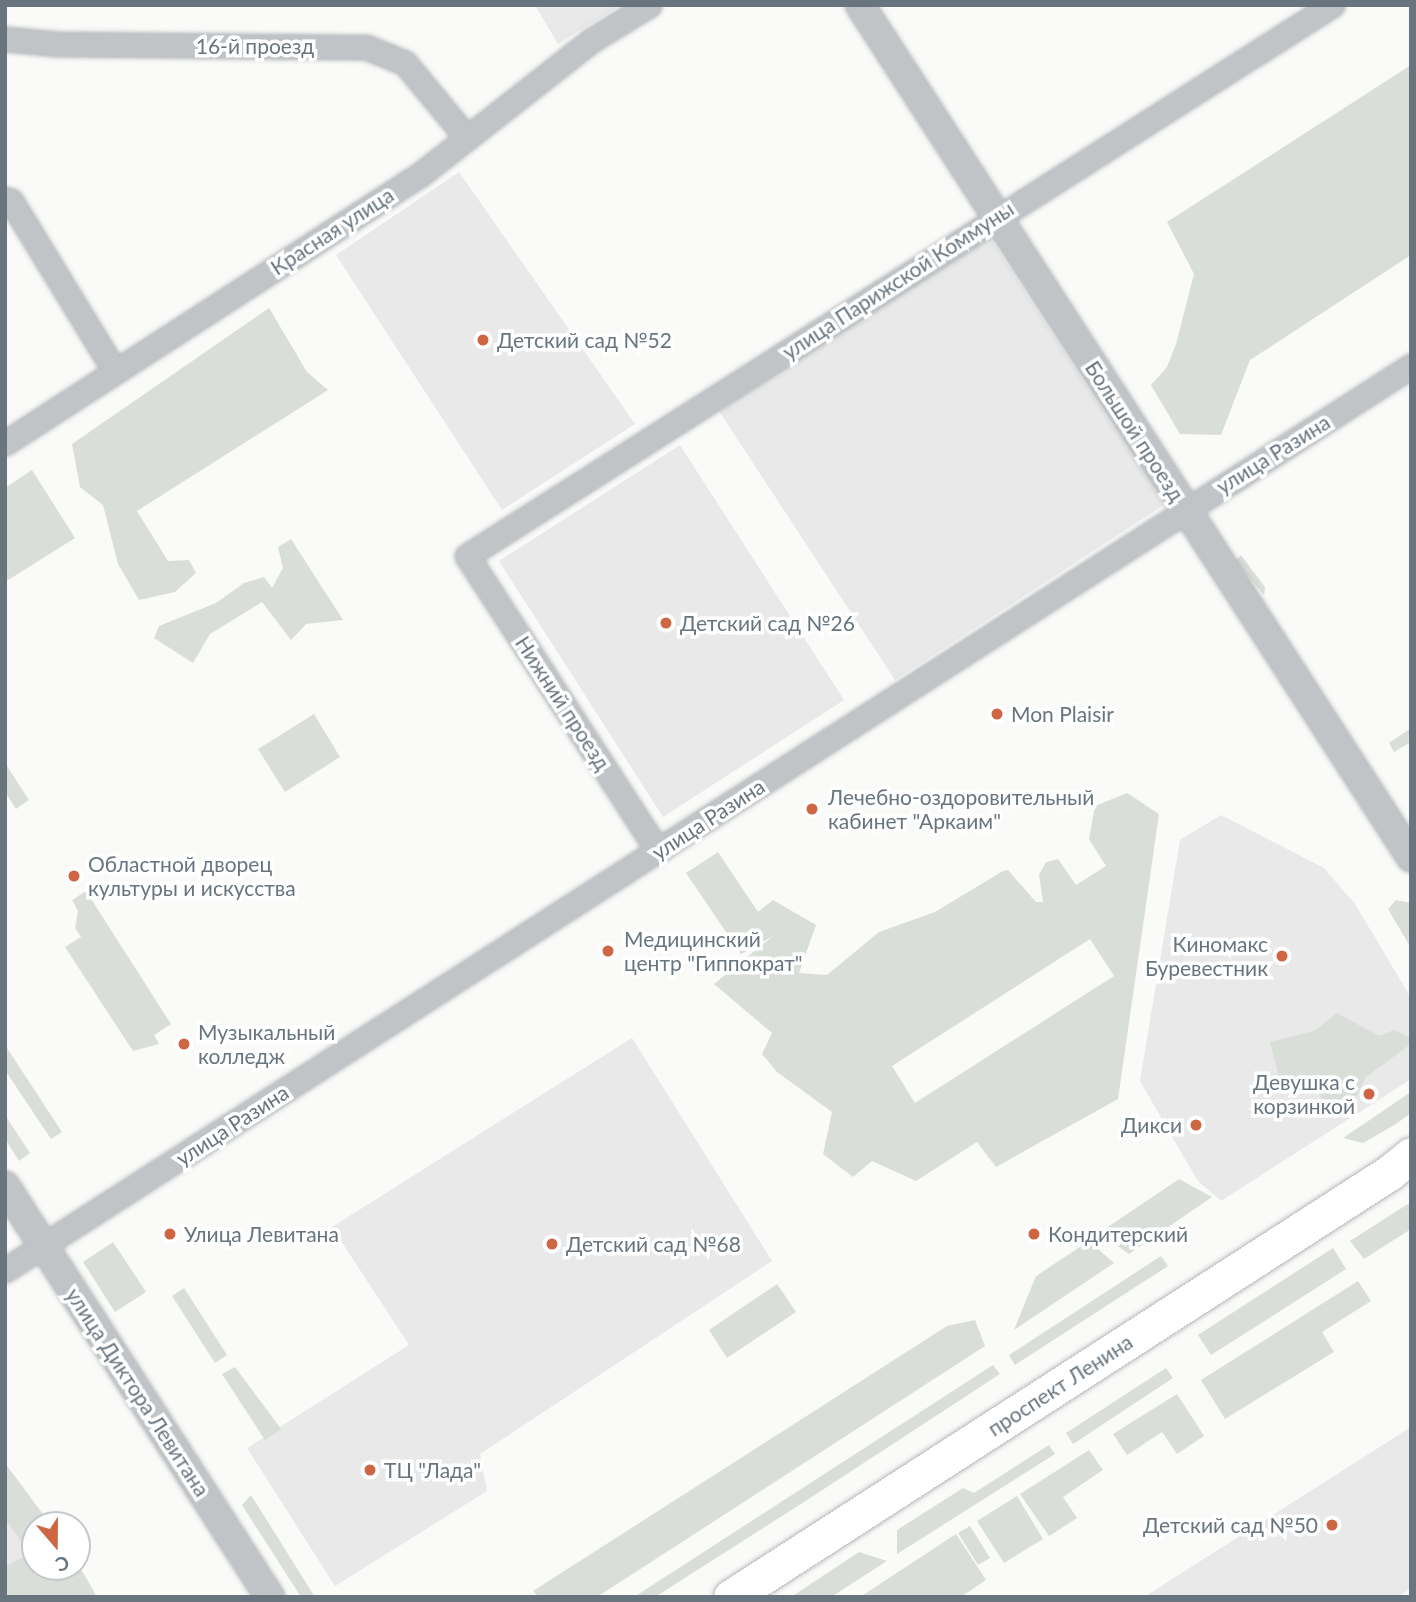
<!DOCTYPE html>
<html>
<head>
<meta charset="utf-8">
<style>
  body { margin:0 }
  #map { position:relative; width:1416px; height:1602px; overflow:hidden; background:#fafaf8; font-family:Lato,sans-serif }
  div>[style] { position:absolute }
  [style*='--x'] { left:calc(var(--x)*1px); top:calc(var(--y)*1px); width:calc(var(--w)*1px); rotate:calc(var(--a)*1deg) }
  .built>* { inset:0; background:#e8e9e8 }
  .green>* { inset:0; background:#daded8 }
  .roads { filter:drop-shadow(0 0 2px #b4b8bb) drop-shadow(0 0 2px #b4b8bb) }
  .minor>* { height:23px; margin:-11.5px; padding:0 11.5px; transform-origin:11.5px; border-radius:11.5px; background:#c0c4c7 }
  .tertiary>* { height:28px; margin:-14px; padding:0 14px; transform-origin:14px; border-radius:14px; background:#c0c4c7 }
  .primary>* { height:35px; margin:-17.5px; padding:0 17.5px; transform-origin:17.5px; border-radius:17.5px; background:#fff }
  .dots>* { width:19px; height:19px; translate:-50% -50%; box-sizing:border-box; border:4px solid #fff; border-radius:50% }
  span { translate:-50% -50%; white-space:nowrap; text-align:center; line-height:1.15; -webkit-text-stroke:7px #fff; paint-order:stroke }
  .street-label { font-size:21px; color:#68757f }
  .poi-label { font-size:21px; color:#68757f }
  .left { translate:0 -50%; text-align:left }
  .right { translate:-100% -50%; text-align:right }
  .frame { position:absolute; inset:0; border:7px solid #68757f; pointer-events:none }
  .north { position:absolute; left:21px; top:1511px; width:70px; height:70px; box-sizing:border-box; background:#fff; border:2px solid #c3c8cc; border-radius:50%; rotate:160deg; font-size:19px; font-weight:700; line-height:28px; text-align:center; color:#68757f }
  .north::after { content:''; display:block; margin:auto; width:24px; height:32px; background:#ce6543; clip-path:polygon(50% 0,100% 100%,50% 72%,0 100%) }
</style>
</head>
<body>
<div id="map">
  <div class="built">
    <div style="clip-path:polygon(535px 5px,621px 5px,558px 44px)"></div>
    <div style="clip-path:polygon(459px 172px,635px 424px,502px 510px,336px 255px)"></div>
    <div style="clip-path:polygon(988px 235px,1164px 505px,895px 680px,719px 411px)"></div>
    <div style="clip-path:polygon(680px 445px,844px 700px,663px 817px,499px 561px)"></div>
    <div style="clip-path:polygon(1221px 815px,1324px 868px,1355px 904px,1411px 998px,1411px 1079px,1221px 1201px,1197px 1180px,1140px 1081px,1180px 840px)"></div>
    <div style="clip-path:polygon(632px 1038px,772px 1261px,480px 1454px,487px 1491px,335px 1586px,247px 1448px,409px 1345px,332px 1227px)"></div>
    <div style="clip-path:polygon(1411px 1427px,1411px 1588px,1398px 1597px,1144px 1597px)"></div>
    <div style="clip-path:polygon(5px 1487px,35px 1567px,5px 1597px)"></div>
  </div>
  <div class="green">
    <div style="clip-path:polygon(1411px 65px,1411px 255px,1250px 360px,1221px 435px,1180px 434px,1151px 385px,1167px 367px,1176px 344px,1194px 274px,1167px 222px)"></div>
    <div style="clip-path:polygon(269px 308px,307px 372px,328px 390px,137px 511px,168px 561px,189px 560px,196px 573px,175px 592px,139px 600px,118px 564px,103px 505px,80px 487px,72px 444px)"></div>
    <div style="clip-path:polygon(32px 470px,75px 538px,5px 582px,5px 488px)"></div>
    <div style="clip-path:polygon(291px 539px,343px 620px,306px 624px,291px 640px,262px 602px,210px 634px,193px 663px,154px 638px,159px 626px,216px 603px,244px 583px,264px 577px,272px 588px,283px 568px,278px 547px)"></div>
    <div style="clip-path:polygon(1241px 555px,1265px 587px,1264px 595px,1235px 561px)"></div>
    <div style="clip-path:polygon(314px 714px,340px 757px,285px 792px,258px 749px)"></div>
    <div style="clip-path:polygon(1411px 728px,1411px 742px,1394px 752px,1389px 743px)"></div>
    <div style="clip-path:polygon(5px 763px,29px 800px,16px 809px,5px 792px)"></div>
    <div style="clip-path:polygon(evenodd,1127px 793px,1159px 814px,1118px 1099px,996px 1167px,977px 1142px,916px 1181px,872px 1161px,853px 1177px,823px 1154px,832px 1112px,777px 1072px,762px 1054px,772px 1033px,714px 984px,773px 936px,741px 954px,686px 873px,718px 852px,758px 912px,773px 900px,816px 925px,799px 973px,827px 975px,879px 932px,935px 912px,1003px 871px,1008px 870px,1036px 902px,1043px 902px,1039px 875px,1046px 862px,1058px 859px,1076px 885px,1106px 866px,1089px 839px,1095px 806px,1127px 793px,1090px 939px,1114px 976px,915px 1103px,892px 1066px,1090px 939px)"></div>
    <div style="clip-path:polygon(86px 891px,171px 1024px,154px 1035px,159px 1044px,133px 1051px,65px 947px,81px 937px,75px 928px,78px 911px,72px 900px)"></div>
    <div style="clip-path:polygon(1396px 900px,1411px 903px,1411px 948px,1388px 909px)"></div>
    <div style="clip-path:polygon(1337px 1013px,1379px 1036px,1394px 1030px,1411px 1038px,1411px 1044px,1366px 1077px,1352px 1106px,1332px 1118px,1316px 1089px,1301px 1083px,1281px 1084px,1270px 1042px,1314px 1031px)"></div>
    <div style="clip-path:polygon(5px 1045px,62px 1132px,51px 1139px,5px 1070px)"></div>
    <div style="clip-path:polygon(1411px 1092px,1411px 1113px,1396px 1124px,1363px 1143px,1343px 1138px)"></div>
    <div style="clip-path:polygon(5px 1115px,30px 1153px,19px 1161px,5px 1139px)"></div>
    <div style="clip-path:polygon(1179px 1179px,1212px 1197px,1129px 1254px,1099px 1233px)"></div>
    <div style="clip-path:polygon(1411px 1202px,1411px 1229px,1364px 1259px,1350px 1241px)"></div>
    <div style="clip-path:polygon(1089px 1241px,1114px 1263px,1014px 1330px,1036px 1276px)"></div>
    <div style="clip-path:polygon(113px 1242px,146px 1292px,115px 1312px,83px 1262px)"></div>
    <div style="clip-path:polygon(1333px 1248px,1346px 1269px,1211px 1355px,1198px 1335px)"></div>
    <div style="clip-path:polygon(1161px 1256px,1168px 1266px,1015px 1365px,1009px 1355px)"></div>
    <div style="clip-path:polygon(1358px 1281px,1371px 1301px,1322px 1332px,1334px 1352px,1225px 1419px,1201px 1380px)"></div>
    <div style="clip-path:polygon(777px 1284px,796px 1312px,727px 1358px,709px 1330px)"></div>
    <div style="clip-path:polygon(184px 1288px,227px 1355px,215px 1363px,172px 1296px)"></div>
    <div style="clip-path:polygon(975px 1320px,985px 1346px,597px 1597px,539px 1597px,533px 1591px,947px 1326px)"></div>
    <div style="clip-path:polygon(993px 1365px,1000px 1374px,804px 1502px,655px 1597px,634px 1597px)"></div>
    <div style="clip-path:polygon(235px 1367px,281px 1429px,265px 1440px,222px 1374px)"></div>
    <div style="clip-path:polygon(1166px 1368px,1173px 1378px,1073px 1444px,1066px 1433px)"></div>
    <div style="clip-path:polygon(1177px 1394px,1204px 1436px,1177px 1454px,1162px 1432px,1127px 1455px,1113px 1434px)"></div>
    <div style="clip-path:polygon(1049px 1445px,1055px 1454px,897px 1554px,897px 1530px,963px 1488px,974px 1493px)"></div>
    <div style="clip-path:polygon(1089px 1450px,1103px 1470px,1063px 1497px,1077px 1518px,1049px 1536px,1020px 1494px)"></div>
    <div style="clip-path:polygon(5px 1463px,51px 1525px,35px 1525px,35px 1567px,77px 1567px,77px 1562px,97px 1597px,5px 1597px,5px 1567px,25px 1556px,24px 1545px,5px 1519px)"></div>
    <div style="clip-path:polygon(251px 1495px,315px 1597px,301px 1597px,242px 1505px)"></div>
    <div style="clip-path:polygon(1017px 1496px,1043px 1539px,1004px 1563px,977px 1521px)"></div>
    <div style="clip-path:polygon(970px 1526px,990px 1558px,978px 1565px,958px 1533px)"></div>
    <div style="clip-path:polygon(956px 1534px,986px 1580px,961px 1597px,860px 1597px)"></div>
    <div style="clip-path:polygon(859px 1552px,887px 1561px,831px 1597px,791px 1597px)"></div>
  </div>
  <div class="roads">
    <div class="minor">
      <div style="--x:5;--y:39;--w:53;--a:5.4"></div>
      <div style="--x:58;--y:44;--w:308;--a:0.6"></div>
      <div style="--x:366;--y:47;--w:42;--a:22.3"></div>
      <div style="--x:405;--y:63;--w:97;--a:50.4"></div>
      <div style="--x:5;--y:199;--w:6;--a:18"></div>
      <div style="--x:11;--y:201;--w:198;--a:58.6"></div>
      <div style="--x:5;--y:443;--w:495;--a:-32.9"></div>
      <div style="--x:421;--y:174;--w:217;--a:-38.1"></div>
      <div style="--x:592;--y:40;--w:67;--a:-31.6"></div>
      <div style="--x:658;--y:851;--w:351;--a:-122.9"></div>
      <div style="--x:467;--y:556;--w:1026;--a:-32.5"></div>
      <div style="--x:5;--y:1270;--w:1672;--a:-32.74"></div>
    </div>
    <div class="tertiary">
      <div style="--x:860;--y:5;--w:1015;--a:57.11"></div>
      <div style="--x:5;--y:1186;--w:489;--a:57.2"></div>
    </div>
    <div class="primary">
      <div style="--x:731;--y:1597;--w:783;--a:-32.8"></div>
      <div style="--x:1389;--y:1173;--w:28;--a:-39"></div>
    </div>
  </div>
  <div class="dots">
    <div style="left:483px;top:340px;background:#ce6543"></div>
    <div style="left:666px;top:623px;background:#ce6543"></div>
    <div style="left:997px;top:714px;background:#ce6543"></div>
    <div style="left:812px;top:809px;background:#ce6543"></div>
    <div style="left:74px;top:876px;background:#ce6543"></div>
    <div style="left:608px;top:951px;background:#ce6543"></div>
    <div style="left:1282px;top:956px;background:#ce6543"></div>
    <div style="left:184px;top:1044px;background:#ce6543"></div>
    <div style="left:1369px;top:1094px;background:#ce6543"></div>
    <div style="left:1196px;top:1125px;background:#ce6543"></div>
    <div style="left:170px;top:1234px;background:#ce6543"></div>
    <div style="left:1034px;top:1234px;background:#ce6543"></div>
    <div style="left:552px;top:1244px;background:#ce6543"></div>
    <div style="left:370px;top:1470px;background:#ce6543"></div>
    <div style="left:1332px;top:1525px;background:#ce6543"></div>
  </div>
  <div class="street-label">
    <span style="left:255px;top:46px">16-й проезд</span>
    <span style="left:332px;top:231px;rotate:-33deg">Красная улица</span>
    <span style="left:898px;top:280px;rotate:-33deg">улица Парижской Коммуны</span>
    <span style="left:1135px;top:431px;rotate:57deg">Большой проезд</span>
    <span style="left:1273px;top:454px;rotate:-32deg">улица Разина</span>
    <span style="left:563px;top:703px;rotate:57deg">Нижний проезд</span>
    <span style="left:708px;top:819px;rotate:-33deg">улица Разина</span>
    <span style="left:232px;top:1125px;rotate:-33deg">улица Разина</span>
    <span style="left:1060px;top:1385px;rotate:-33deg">проспект Ленина</span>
    <span style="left:138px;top:1392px;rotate:57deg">улица Диктора Левитана</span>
  </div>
  <div class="poi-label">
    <span class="left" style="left:497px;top:340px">Детский сад №52</span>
    <span class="left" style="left:680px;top:623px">Детский сад №26</span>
    <span class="left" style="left:1011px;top:714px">Mon Plaisir</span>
    <span class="left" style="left:828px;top:809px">Лечебно-оздоровительный<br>кабинет "Аркаим"</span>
    <span class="left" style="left:88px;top:876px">Областной дворец<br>культуры и искусства</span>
    <span class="left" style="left:624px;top:951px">Медицинский<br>центр "Гиппократ"</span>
    <span class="right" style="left:1268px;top:956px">Киномакс<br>Буревестник</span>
    <span class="left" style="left:198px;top:1044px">Музыкальный<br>колледж</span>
    <span class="right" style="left:1355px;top:1094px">Девушка с<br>корзинкой</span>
    <span class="right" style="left:1182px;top:1125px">Дикси</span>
    <span class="left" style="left:184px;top:1234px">Улица Левитана</span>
    <span class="left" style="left:1048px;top:1234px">Кондитерский</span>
    <span class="left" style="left:566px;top:1244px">Детский сад №68</span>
    <span class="left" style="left:384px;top:1470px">ТЦ "Лада"</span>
    <span class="right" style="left:1318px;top:1525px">Детский сад №50</span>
  </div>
  <div class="frame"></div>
  <div class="north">С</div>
</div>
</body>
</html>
